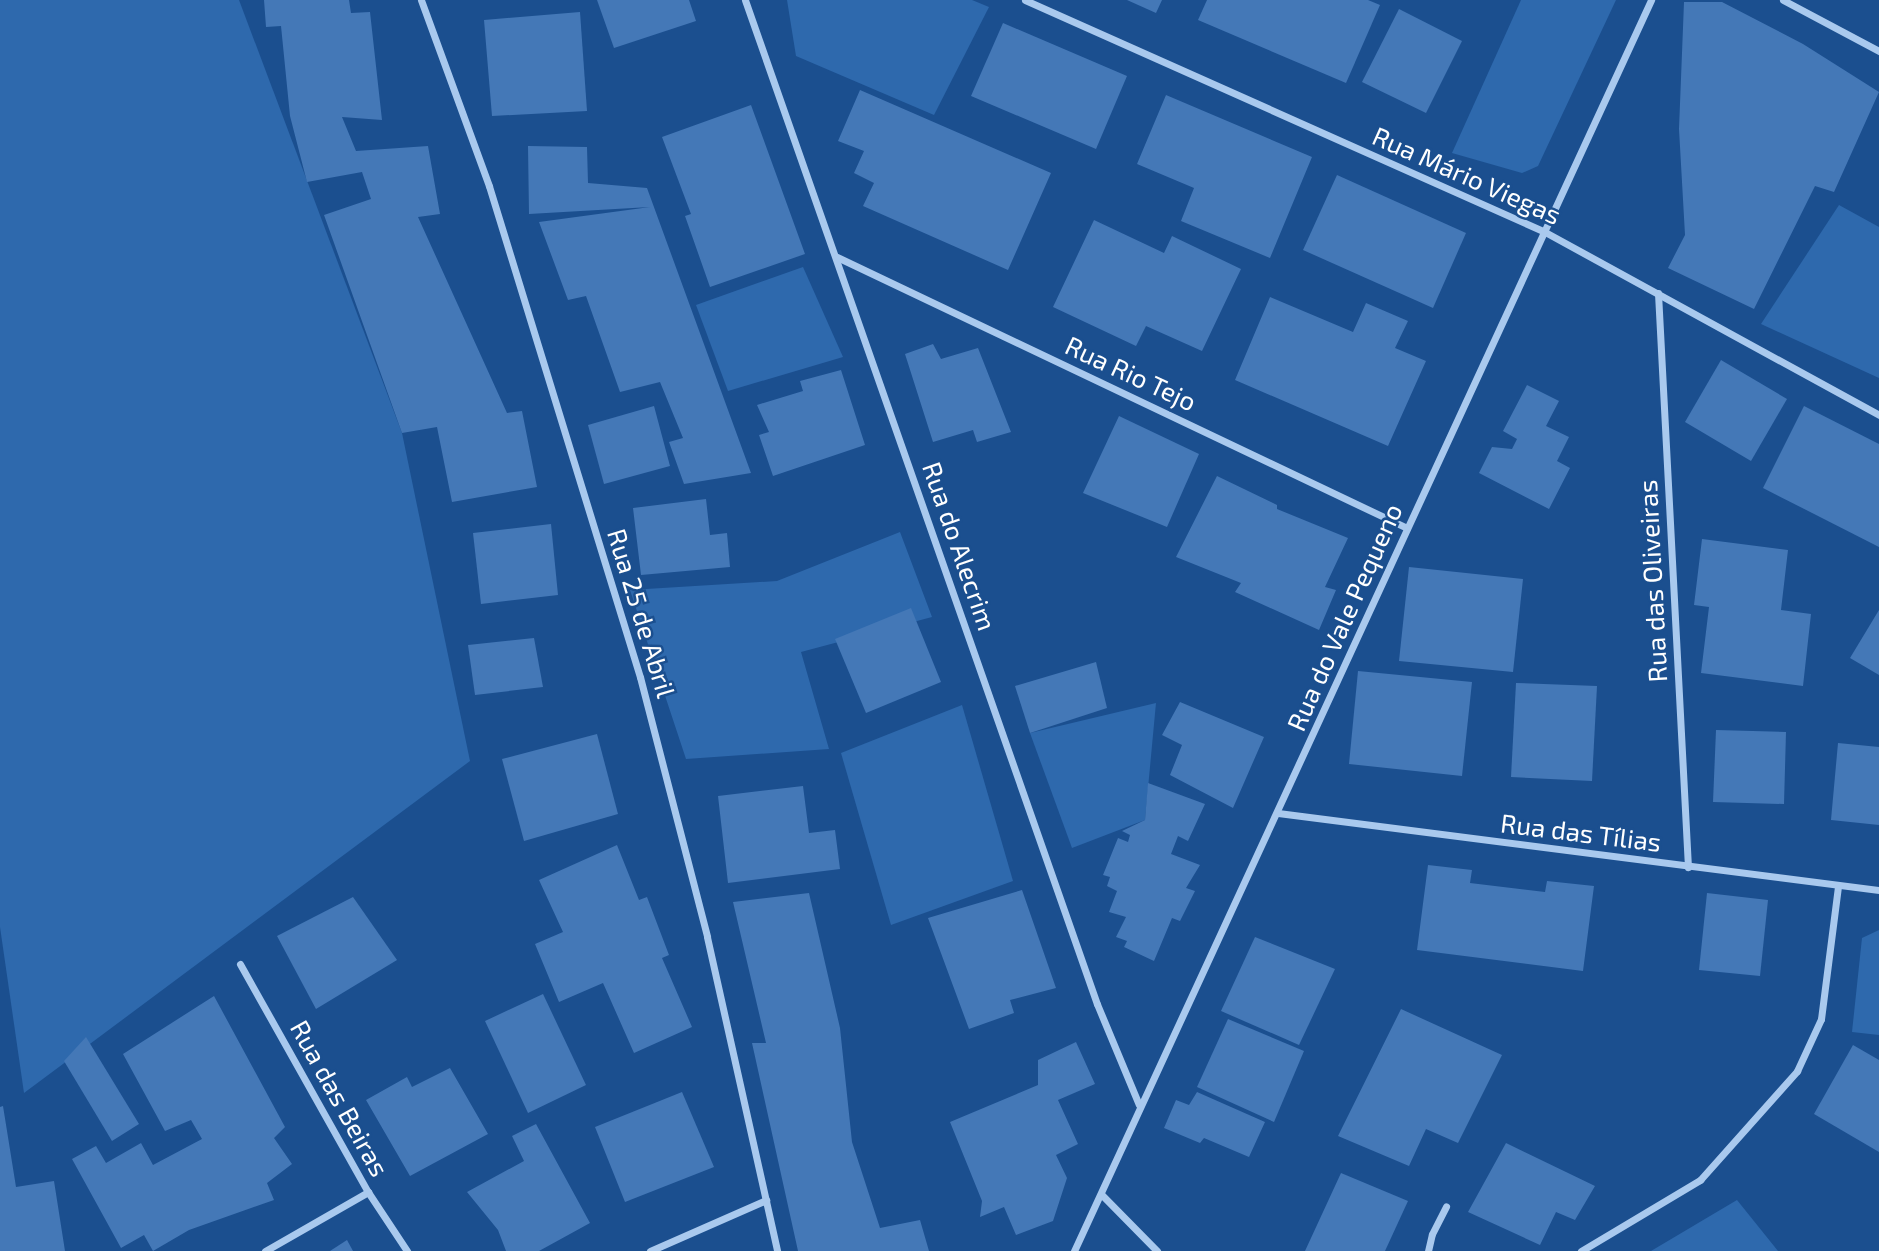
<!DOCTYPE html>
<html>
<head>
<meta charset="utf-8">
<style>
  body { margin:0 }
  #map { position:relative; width:1879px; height:1251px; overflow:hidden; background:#1b4f8f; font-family:"Exo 2",sans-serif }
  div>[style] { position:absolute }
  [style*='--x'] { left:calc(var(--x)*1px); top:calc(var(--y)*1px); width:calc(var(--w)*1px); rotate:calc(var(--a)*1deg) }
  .green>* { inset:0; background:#2e69ad }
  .building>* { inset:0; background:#4478b7 }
  .street>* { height:7px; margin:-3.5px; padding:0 3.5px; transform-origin:3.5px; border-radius:3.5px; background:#a9c9ee }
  span { translate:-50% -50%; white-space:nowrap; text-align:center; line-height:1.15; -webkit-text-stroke:5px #1b4f8f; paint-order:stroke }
  .street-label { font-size:26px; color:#fff }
</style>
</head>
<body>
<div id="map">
  <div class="green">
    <div style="clip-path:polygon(0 0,239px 0,402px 433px,470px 761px,24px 1093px,0 927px)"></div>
    <div style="clip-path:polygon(787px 0,972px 0,989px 7px,934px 115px,796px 56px)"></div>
    <div style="clip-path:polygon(1521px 0,1616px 0,1538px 166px,1522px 173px,1452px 153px)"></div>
    <div style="clip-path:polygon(1839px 205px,1879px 227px,1879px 378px,1761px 324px)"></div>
    <div style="clip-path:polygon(803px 267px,843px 357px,728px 391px,696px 305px)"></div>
    <div style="clip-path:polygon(900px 532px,932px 617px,801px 652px,829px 749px,686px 759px,630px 590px,777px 581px)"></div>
    <div style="clip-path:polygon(1156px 703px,1145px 820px,1072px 848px,1030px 733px)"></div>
    <div style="clip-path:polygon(962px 705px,1013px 881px,891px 925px,841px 753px)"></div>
    <div style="clip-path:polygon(1879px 930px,1879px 1035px,1852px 1032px,1862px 938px)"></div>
    <div style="clip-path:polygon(1737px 1200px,1778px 1251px,1651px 1251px)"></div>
  </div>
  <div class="building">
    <div style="clip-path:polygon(264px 0,349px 0,351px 13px,370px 12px,382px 120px,342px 117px,356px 151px,428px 146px,440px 214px,418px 217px,507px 413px,522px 411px,537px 487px,452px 502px,437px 427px,402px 433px,324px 215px,371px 199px,362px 172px,307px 182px,290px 116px,281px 26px,266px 27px)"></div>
    <div style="clip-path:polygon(597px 0,689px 0,696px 21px,614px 48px)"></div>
    <div style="clip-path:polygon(1127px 0,1162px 0,1156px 13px)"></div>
    <div style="clip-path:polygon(1207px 0,1368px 0,1380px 5px,1346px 83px,1198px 20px)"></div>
    <div style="clip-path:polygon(1684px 2px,1722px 2px,1803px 44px,1879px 92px,1834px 192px,1815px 186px,1754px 309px,1668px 268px,1685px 235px,1679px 129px)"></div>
    <div style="clip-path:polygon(1399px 9px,1462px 41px,1426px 113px,1362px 82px)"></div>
    <div style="clip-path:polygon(580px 12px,587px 111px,492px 116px,484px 20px)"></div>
    <div style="clip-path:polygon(1003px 23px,1127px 76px,1096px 149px,971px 96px)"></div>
    <div style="clip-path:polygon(860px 90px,1051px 173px,1008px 270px,863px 206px,874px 183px,854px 173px,864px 151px,838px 141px)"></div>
    <div style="clip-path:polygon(1166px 95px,1312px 157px,1270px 258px,1181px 221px,1194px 188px,1137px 164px)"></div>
    <div style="clip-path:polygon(751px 105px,805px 254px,710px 287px,685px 216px,691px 214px,662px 137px)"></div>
    <div style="clip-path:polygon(528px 146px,587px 147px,588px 183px,647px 188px,751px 473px,684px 484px,669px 442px,683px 438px,660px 382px,620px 392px,586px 296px,568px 300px,539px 222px,650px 207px,529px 214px)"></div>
    <div style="clip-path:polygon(1337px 175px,1466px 233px,1433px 308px,1303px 250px)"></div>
    <div style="clip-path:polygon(1094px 220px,1164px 253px,1172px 236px,1241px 269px,1202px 351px,1146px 326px,1136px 346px,1053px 307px)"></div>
    <div style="clip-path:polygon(1270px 297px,1353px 332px,1366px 303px,1408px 321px,1395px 348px,1426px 361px,1388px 446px,1235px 380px)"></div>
    <div style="clip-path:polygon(933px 344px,941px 359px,978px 348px,1011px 432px,977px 442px,973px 430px,933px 442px,905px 354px)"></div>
    <div style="clip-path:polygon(1721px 360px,1787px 399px,1751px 461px,1685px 422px)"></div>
    <div style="clip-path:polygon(841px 370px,865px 445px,773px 476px,759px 435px,769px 432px,757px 405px,803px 391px,800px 381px)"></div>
    <div style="clip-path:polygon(1527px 385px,1559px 401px,1546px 426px,1569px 437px,1557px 461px,1570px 468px,1549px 509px,1479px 473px,1492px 447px,1512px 449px,1517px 439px,1503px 431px)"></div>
    <div style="clip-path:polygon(654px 406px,670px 466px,604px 484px,588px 425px)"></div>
    <div style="clip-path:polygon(1804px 406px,1879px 444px,1879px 547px,1763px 488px)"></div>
    <div style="clip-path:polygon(1119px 416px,1199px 454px,1167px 527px,1083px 493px)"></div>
    <div style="clip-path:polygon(1217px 476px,1277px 505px,1277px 509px,1348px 538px,1325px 587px,1336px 590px,1319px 630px,1235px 592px,1241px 583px,1176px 557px)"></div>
    <div style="clip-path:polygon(706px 499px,710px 535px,727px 533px,730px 567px,641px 575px,633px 508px)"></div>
    <div style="clip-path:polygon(551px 524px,558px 595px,481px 604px,473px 533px)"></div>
    <div style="clip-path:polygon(1702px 539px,1788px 550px,1781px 610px,1811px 614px,1803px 686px,1701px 673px,1709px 607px,1694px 605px)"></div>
    <div style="clip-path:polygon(1409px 567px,1523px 579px,1513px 672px,1399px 661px)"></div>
    <div style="clip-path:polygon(911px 608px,941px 682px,866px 713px,835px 639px)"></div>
    <div style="clip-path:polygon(1879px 610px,1879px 675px,1850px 658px)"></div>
    <div style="clip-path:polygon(534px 638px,543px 687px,475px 695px,468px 645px)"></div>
    <div style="clip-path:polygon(1096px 662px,1107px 708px,1030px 733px,1015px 686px)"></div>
    <div style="clip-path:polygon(1358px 671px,1472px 682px,1462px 776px,1349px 764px)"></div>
    <div style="clip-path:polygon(1516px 683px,1597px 686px,1592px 781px,1511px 777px)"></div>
    <div style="clip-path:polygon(1180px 702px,1264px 737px,1233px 808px,1170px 775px,1182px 745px,1162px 735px)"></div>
    <div style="clip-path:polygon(1716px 730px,1786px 732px,1784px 804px,1713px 802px)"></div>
    <div style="clip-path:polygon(597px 734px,618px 814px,524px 841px,502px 759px)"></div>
    <div style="clip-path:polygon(1838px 743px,1879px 747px,1879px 825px,1831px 820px)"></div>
    <div style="clip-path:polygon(1148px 783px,1205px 804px,1188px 841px,1178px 836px,1171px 854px,1200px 865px,1186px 888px,1195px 891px,1180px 921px,1172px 918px,1154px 961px,1124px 947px,1127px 941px,1116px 937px,1126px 917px,1109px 912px,1117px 891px,1107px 886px,1110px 877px,1103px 875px,1118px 838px,1128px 842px,1130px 835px,1122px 831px,1145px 820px)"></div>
    <div style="clip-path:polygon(803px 786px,809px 833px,835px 830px,840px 869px,728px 883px,718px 796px)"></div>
    <div style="clip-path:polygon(617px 845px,639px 900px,647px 897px,669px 955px,662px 958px,692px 1027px,634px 1053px,603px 983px,559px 1002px,535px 944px,563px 932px,539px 880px)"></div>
    <div style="clip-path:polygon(1428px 865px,1472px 870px,1470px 883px,1545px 892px,1547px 881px,1594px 886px,1583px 971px,1417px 950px)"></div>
    <div style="clip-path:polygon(1022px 890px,1056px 988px,1010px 1000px,1014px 1013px,969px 1029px,928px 918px)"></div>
    <div style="clip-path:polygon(809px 893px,840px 1028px,852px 1142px,880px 1228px,920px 1220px,929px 1251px,798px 1251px,752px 1043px,766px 1043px,733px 902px)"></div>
    <div style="clip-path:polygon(1707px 893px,1768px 900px,1760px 976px,1699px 970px)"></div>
    <div style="clip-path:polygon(353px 897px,397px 960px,316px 1009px,277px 936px)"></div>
    <div style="clip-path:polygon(1255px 937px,1335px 969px,1299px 1045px,1221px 1011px)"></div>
    <div style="clip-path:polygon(543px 994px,586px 1085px,528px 1113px,485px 1021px)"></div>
    <div style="clip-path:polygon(214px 996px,285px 1127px,274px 1138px,292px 1164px,267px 1183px,274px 1200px,189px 1230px,153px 1251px,144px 1235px,121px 1248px,72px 1159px,96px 1146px,106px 1163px,141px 1143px,153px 1165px,202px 1139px,191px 1120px,165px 1131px,123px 1054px)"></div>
    <div style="clip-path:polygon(1401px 1009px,1502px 1055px,1458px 1143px,1426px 1129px,1409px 1166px,1338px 1136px)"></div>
    <div style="clip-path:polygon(1228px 1019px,1304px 1051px,1274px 1122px,1197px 1087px)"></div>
    <div style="clip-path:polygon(86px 1037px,139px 1124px,112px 1141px,64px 1061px)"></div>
    <div style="clip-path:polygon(1076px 1042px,1095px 1084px,1058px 1100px,1078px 1144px,1056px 1155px,1067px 1178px,1053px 1221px,1016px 1235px,1004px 1207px,980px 1217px,982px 1201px,950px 1122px,1038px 1085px,1038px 1060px)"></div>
    <div style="clip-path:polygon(1853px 1045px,1879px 1060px,1879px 1152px,1814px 1114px)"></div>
    <div style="clip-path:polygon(450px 1068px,488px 1134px,410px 1176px,366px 1100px,407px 1077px,412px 1087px)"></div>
    <div style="clip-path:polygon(682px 1092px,714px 1167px,625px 1202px,595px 1127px)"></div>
    <div style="clip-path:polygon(1197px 1092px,1265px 1122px,1249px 1157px,1204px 1138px,1200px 1143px,1164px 1128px,1176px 1100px,1189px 1105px)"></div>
    <div style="clip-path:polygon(3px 1106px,16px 1187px,54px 1181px,65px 1251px,0 1251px,0 1107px)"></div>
    <div style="clip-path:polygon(536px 1124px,590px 1223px,539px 1251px,506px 1251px,498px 1230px,467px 1192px,524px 1161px,512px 1136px)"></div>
    <div style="clip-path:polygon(1506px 1143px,1595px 1186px,1575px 1220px,1556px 1212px,1540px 1245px,1468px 1212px)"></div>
    <div style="clip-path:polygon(1341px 1173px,1408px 1201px,1385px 1251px,1305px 1251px)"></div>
    <div style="clip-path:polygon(347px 1240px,353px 1251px,330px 1251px)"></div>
  </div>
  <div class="street">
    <div style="--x:421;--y:0;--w:198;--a:69.9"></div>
    <div style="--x:489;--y:186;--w:514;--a:72.91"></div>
    <div style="--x:640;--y:677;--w:268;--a:75.5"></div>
    <div style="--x:707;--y:937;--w:322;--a:77.4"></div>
    <div style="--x:745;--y:0;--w:1064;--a:70.68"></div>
    <div style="--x:1097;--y:1004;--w:109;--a:67.4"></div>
    <div style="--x:1025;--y:0;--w:569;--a:24.04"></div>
    <div style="--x:1545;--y:232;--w:381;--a:28.7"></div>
    <div style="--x:1783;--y:0;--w:109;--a:28"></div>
    <div style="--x:837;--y:257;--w:631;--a:25.43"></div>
    <div style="--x:1658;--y:293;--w:575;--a:87.01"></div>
    <div style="--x:1278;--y:813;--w:606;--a:7.3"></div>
    <div style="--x:240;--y:964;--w:261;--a:60.7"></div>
    <div style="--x:368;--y:1192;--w:71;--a:56.5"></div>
    <div style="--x:1101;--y:1194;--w:80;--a:45.5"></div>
    <div style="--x:265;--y:1251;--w:119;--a:-29.8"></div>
    <div style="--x:650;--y:1251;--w:127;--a:-23.7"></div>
    <div style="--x:1074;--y:1251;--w:1378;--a:-65.24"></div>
    <div style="--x:1428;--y:1251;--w:17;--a:-77"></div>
    <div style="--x:1432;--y:1234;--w:31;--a:-63"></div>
    <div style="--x:1581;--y:1251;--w:139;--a:-30.8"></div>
    <div style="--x:1700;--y:1180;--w:146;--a:-48.3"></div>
    <div style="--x:1797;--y:1071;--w:57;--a:-65.2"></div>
    <div style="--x:1821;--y:1019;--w:134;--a:-82.7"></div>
  </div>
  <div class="street-label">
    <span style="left:1467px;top:175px;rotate:24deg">Rua Mário Viegas</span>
    <span style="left:1131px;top:373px;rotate:25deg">Rua Rio Tejo</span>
    <span style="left:960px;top:546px;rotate:71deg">Rua do Alecrim</span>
    <span style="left:1652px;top:581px;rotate:-93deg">Rua das Oliveiras</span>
    <span style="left:642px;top:613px;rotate:73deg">Rua 25 de Abril</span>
    <span style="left:1344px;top:617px;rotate:-66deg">Rua do Vale Pequeno</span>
    <span style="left:1581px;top:832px;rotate:7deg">Rua das Tílias</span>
    <span style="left:340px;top:1098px;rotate:61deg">Rua das Beiras</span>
  </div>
</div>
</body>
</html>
